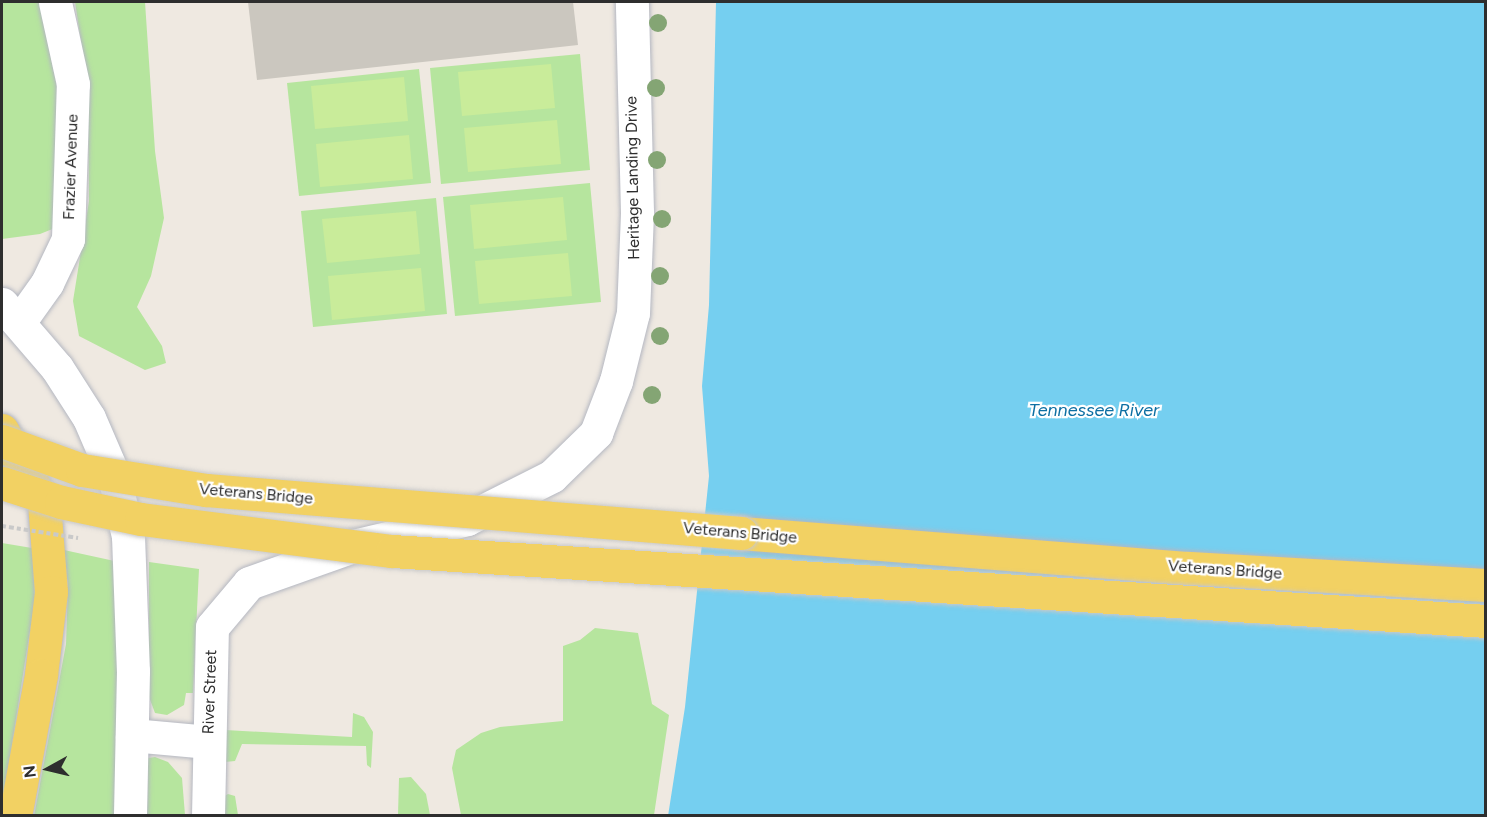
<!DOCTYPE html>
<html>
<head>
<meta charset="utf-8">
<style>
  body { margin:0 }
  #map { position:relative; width:1487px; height:817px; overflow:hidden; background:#efe9e1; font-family:Figtree,sans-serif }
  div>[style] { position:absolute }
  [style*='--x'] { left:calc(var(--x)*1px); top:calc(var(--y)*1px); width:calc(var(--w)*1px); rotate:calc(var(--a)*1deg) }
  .green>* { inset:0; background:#b6e59e }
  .pitch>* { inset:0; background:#c9ec9a }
  .water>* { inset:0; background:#75cff0 }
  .building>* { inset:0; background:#cbc7bf }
  .roads { filter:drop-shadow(0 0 2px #b4b7c1) drop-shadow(0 0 2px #b4b7c1) }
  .minor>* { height:33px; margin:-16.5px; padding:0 16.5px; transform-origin:16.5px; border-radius:16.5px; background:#fff }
  .major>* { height:33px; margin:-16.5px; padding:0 16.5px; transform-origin:16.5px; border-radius:16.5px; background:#f2d163 }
  .path-bridge>* { height:4px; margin-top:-2px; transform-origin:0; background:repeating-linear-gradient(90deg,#c9c9c9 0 4.5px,transparent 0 7.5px) }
  .bridges { filter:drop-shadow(0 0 2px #c9c9c9) drop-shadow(0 0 2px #c9c9c9) }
  .major-bridge>* { height:33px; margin:-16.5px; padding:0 16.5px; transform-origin:16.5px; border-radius:16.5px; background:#f2d163 }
  .trees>* { width:18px; height:18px; margin:-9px; border-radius:50%; background:#84a574 }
  span { translate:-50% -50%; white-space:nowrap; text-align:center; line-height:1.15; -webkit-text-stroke:4.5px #fff; paint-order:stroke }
  .street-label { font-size:16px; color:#2e2e2e }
  .water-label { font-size:18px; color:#0d6fa3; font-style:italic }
  .frame { position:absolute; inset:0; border:3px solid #2e2e2e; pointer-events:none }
  .north { position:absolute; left:18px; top:739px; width:60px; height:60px; -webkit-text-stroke:4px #fff; paint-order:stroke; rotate:262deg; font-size:16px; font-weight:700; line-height:24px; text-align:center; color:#2e2e2e }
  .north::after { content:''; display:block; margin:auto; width:21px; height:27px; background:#2e2e2e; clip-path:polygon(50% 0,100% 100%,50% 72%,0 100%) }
</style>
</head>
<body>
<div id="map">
  <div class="green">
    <div style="clip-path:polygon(2px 2px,40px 2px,59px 98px,55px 228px,40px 234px,2px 239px)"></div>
    <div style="clip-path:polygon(75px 2px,145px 2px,155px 151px,164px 218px,151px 276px,137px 307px,162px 346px,166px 363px,145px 370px,79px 336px,73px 301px,89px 201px,88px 88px)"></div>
    <div style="clip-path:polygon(580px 54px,590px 170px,441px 184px,430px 68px)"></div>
    <div style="clip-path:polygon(419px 69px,431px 183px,299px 196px,287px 83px)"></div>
    <div style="clip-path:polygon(590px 183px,601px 302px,455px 316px,443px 197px)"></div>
    <div style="clip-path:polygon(436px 198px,447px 314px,313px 327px,301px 211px)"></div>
    <div style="clip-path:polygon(2px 543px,32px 548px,35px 599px,2px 807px)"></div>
    <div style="clip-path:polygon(64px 550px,119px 562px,116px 815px,34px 816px,66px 644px,68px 585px)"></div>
    <div style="clip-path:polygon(149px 562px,199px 569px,193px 693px,186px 693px,184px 705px,167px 715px,155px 713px,149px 697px)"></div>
    <div style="clip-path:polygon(595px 628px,638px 633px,652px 704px,669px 715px,654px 815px,461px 815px,452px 768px,456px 750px,481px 733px,500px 727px,563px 721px,563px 646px,580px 640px)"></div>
    <div style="clip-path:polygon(353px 713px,364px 717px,373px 732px,371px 768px,367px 765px,366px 746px,242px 744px,235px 761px,225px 762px,225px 730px,352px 737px)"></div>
    <div style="clip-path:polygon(155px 757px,168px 762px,182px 778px,185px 815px,147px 816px,148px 758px)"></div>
    <div style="clip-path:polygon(411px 777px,426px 794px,430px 815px,398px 815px,399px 778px)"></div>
    <div style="clip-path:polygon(228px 794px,235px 796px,238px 815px,348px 815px,223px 815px,223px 797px)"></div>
  </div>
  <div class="pitch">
    <div style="clip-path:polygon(551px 64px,555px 108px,462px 116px,458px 72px)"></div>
    <div style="clip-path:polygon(404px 77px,408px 121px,315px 129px,311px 86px)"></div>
    <div style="clip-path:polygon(557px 120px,561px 164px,468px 172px,464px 128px)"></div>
    <div style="clip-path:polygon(409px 135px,413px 179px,320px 187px,316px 144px)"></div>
    <div style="clip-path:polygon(563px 197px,567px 240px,474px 249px,470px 205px)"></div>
    <div style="clip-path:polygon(416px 211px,420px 254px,327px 263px,322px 219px)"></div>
    <div style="clip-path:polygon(568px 253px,572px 296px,479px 304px,475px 261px)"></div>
    <div style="clip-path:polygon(421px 268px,425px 311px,332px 320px,328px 276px)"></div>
  </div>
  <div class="water">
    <div style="clip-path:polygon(716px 2px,1485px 2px,1485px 815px,668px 816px,685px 707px,709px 476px,702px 386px,709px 305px)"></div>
  </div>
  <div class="building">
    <div style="clip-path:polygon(248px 2px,573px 2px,578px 45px,257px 80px)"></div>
  </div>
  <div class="roads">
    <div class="minor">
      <div style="--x:2;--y:304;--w:84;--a:49.3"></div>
      <div style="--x:57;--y:368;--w:59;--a:57.4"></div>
      <div style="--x:89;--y:418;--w:63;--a:66.7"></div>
      <div style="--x:114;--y:476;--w:62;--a:76.9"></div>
      <div style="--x:128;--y:536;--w:135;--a:87.9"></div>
      <div style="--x:133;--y:671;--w:145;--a:91.2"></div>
      <div style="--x:20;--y:321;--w:47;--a:-54.6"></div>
      <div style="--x:47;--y:283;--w:49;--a:-64.5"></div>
      <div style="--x:68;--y:239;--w:155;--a:-88.2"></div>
      <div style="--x:73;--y:84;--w:84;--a:-102.4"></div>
      <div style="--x:132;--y:735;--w:77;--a:5.2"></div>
      <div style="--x:208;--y:816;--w:189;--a:-88.8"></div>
      <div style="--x:212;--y:627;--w:57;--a:-49.9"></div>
      <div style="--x:249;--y:583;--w:110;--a:-19.6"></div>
      <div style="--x:353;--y:546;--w:117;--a:-13.3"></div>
      <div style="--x:467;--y:519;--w:95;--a:-26.8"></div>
      <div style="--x:552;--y:476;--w:62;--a:-44.3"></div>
      <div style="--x:596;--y:433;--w:56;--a:-69"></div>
      <div style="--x:616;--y:381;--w:70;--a:-76"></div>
      <div style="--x:633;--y:313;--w:101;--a:-87.7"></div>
      <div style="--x:637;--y:212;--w:210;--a:-91.4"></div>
    </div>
    <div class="major">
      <div style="--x:2;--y:430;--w:84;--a:60.1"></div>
      <div style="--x:44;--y:503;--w:89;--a:85.5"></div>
      <div style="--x:51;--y:592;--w:84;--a:96.9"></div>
      <div style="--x:41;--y:675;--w:143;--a:100.4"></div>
      <div style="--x:741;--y:533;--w:449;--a:4.5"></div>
      <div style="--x:1189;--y:568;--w:297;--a:3.3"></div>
    </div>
  </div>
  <div class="path-bridge">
    <div style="--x:2;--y:526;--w:77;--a:9"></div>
  </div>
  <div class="bridges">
    <div class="major-bridge">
      <div style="--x:2;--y:441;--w:85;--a:19.9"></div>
      <div style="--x:82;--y:470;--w:126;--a:9.2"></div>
      <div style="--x:206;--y:490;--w:537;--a:4.6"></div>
      <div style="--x:2;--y:483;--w:62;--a:17.9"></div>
      <div style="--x:61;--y:502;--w:82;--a:12"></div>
      <div style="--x:141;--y:519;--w:253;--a:7.3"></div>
      <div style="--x:392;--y:551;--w:1096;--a:3.66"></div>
    </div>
  </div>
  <div class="trees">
    <div style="left:658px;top:23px"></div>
    <div style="left:656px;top:88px"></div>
    <div style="left:657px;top:160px"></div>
    <div style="left:662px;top:219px"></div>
    <div style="left:660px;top:276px"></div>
    <div style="left:660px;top:336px"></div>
    <div style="left:652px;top:395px"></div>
  </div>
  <div class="street-label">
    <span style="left:71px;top:167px;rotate:-88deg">Frazier Avenue</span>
    <span style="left:633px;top:178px;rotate:-91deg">Heritage Landing Drive</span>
    <span style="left:256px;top:494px;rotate:5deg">Veterans Bridge</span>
    <span style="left:740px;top:533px;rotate:5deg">Veterans Bridge</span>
    <span style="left:1225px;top:570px;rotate:4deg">Veterans Bridge</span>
    <span style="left:210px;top:692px;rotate:-88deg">River Street</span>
  </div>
  <div class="water-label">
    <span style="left:1094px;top:410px">Tennessee River</span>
  </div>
  <div class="frame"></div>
  <div class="north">N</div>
</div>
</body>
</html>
